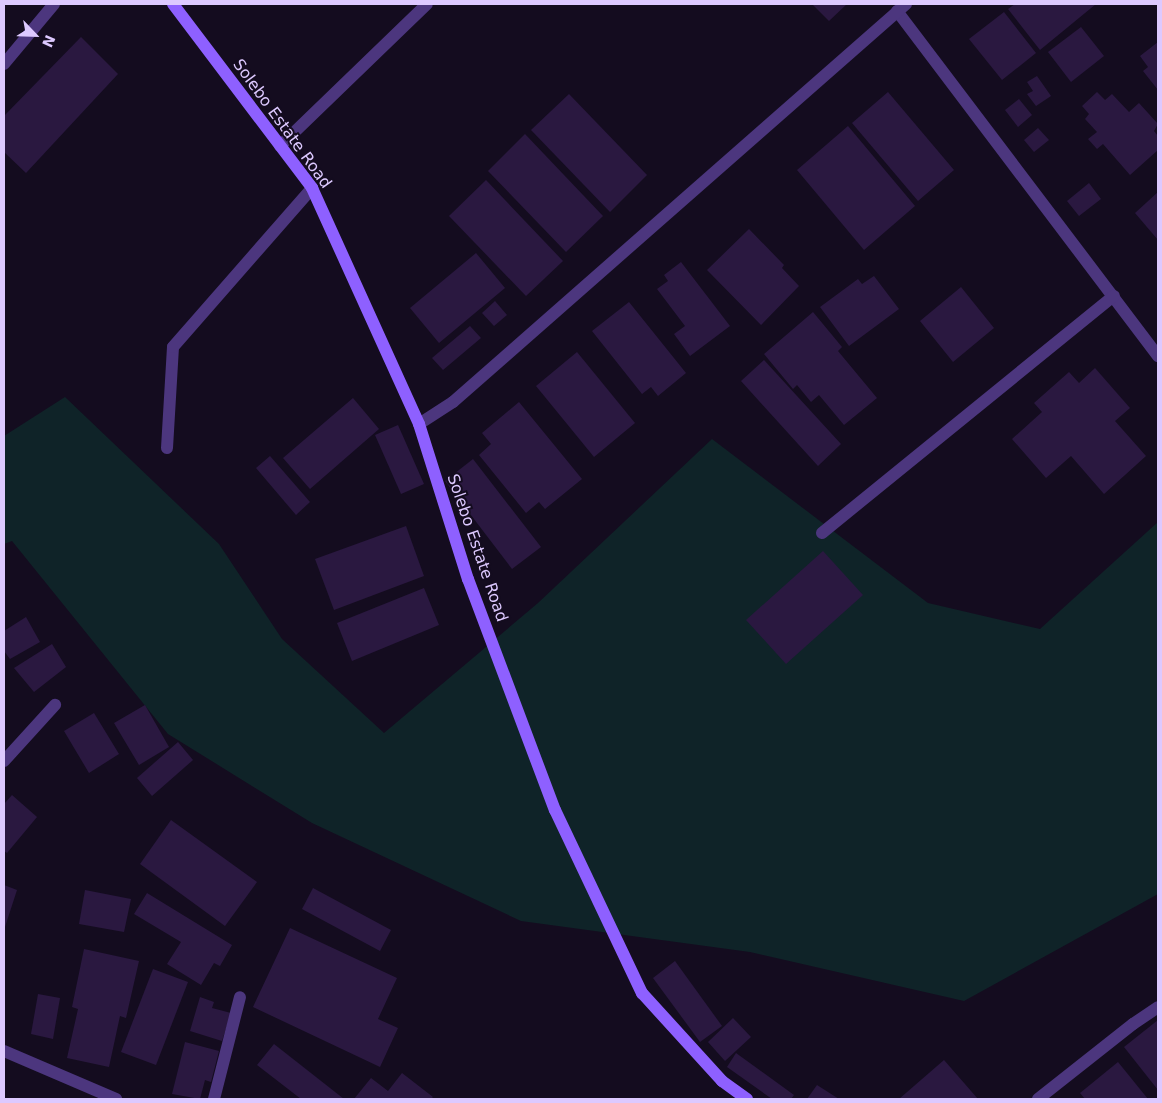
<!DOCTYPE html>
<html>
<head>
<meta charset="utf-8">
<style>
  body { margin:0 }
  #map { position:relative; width:1162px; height:1103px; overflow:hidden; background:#140c1f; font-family:"DejaVu Sans",sans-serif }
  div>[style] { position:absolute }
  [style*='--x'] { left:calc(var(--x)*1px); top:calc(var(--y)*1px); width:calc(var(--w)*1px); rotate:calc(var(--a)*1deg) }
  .green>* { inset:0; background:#0f2328 }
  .building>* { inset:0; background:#2a1840 }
  .street>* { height:12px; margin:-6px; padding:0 6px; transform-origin:6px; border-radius:6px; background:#4c367e }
  .secondary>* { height:12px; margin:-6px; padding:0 6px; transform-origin:6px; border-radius:6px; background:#8e60ff }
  span { translate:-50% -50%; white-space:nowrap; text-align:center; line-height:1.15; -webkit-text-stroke:4px #140c1f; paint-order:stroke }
  .street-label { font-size:16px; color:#ddc9ff }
  .frame { position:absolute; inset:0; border:5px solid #ddc9ff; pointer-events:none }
  .north { position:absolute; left:10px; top:10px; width:50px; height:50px; -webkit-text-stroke:4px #140c1f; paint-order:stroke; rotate:114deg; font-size:14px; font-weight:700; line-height:20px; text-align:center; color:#ddc9ff }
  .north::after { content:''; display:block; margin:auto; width:18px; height:22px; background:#ddc9ff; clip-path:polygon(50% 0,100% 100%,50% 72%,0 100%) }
</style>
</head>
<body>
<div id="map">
  <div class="green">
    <div style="clip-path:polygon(65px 397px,219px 544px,282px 639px,384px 733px,538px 603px,712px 439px,928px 603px,1040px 629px,1158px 522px,1158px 894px,964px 1001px,750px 952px,521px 921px,312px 823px,168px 734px,12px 541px,4px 544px,4px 436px)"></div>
  </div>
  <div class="building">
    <div style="clip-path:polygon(812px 4px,847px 4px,829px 21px)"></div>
    <div style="clip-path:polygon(1015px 4px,1096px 4px,1040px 50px,1008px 9px)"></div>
    <div style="clip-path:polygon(1004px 12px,1036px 53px,1002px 80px,969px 39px)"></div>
    <div style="clip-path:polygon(1081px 27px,1104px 56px,1071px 82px,1048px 52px)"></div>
    <div style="clip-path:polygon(81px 37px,118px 74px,26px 173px,4px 152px,4px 116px)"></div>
    <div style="clip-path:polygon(1158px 42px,1158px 90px,1143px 71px,1148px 67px,1140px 56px)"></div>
    <div style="clip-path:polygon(1037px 76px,1051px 96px,1036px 106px,1027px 94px,1033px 91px,1027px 82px)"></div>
    <div style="clip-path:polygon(888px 92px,954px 170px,918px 201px,852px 123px)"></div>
    <div style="clip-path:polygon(1097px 92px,1105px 100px,1112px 94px,1129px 112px,1139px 103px,1158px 124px,1154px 131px,1158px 136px,1158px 150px,1130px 175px,1103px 144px,1097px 149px,1088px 139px,1097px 132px,1085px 119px,1089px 114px,1082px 106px)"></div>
    <div style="clip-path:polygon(569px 94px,647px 175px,610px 212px,531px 130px)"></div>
    <div style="clip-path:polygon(1019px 99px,1032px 115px,1018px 127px,1005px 110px)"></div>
    <div style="clip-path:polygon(848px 126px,915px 206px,864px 250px,797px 170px)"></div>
    <div style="clip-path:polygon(1038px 128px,1049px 140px,1034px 152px,1024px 140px)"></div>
    <div style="clip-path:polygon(525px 134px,603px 216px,566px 252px,488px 171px)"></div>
    <div style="clip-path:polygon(486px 180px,563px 261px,526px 296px,449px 216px)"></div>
    <div style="clip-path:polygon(1089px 183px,1101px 199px,1079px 216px,1067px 201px)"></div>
    <div style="clip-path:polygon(1158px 192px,1158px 240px,1135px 213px)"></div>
    <div style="clip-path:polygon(749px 229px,784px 265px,782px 268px,799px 286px,761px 325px,707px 270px)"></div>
    <div style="clip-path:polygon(476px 253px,505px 288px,439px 343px,410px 308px)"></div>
    <div style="clip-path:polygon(681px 262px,730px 326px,690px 356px,674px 334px,685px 326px,657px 289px,668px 281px,664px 275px)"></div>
    <div style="clip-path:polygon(874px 276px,899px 309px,849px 346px,820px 307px,858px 279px,862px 284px)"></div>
    <div style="clip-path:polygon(961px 287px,994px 328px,953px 362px,920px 321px)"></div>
    <div style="clip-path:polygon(495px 301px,507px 315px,494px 326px,482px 313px)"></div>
    <div style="clip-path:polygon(629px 302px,686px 373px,658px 396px,651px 387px,642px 394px,592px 331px)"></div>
    <div style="clip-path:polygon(813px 312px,842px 347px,838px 351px,877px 398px,844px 425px,819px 395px,811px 402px,797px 385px,793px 389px,764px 354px)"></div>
    <div style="clip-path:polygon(470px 326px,481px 338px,443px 370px,432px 358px)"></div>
    <div style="clip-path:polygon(577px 352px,635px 423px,594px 457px,536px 386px)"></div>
    <div style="clip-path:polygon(764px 360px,841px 444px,818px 466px,741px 381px)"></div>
    <div style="clip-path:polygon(1095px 368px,1130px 408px,1115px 421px,1146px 456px,1104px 494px,1071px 456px,1046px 478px,1012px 439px,1042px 412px,1034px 403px,1069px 372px,1079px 383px)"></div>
    <div style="clip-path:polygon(353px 398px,379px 429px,310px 489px,283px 458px)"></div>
    <div style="clip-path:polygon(519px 402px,582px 479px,545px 509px,539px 502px,526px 513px,479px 455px,491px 444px,482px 433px)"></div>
    <div style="clip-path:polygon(398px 425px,424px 484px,401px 494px,375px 435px)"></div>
    <div style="clip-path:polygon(270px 456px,310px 502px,296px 515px,256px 468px)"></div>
    <div style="clip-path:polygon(473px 459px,541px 547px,512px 569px,445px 481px)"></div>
    <div style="clip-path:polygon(406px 526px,424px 576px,334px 610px,315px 559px)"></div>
    <div style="clip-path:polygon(823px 551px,863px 595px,786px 664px,746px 620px)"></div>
    <div style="clip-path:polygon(424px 588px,439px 625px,352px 661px,337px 623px)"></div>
    <div style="clip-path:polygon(26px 617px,40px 642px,10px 659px,4px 651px,4px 631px)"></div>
    <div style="clip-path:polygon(52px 644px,66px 667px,34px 692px,14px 668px)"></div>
    <div style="clip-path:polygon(145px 705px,169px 747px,139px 765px,114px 723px)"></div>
    <div style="clip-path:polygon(94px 713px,119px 754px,89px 773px,64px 731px)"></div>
    <div style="clip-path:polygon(178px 742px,193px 760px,152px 796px,137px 778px)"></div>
    <div style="clip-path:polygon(12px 795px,37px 817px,7px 853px,4px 851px,4px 804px)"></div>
    <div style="clip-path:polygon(171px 820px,257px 882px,225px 926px,140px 864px)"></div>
    <div style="clip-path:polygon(4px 885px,17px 890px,4px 930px)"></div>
    <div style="clip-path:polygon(313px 888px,391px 930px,380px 951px,302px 909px)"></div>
    <div style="clip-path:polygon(85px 890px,131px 899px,124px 932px,79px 924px)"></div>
    <div style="clip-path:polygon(147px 893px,232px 945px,220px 966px,214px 963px,201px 985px,167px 964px,181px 942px,134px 914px)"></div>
    <div style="clip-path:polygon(290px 928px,397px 978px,378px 1019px,398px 1028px,380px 1067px,253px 1007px)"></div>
    <div style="clip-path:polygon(84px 949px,139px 961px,126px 1018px,120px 1016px,109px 1067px,67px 1058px,78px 1009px,72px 1007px)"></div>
    <div style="clip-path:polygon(675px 961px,722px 1026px,700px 1042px,653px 978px)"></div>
    <div style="clip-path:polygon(153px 969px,188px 982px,156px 1065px,121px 1052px)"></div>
    <div style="clip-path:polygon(38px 994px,60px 998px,53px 1039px,31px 1034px)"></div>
    <div style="clip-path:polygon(200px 997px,214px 1002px,212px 1008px,231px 1013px,222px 1041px,190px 1031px)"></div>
    <div style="clip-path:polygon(733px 1018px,751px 1037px,725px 1061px,708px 1042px)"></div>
    <div style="clip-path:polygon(1158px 1020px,1158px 1090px,1124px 1047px)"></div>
    <div style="clip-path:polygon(185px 1042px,219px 1051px,211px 1082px,205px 1080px,200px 1099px,172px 1094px)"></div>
    <div style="clip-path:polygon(274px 1044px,344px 1099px,301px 1099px,257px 1065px)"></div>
    <div style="clip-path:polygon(736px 1053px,794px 1095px,791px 1099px,772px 1099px,727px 1067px)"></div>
    <div style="clip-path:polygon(944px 1060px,978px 1099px,899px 1099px)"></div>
    <div style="clip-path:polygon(1118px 1062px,1148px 1099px,1085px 1099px,1080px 1093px)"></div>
    <div style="clip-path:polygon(402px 1073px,433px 1097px,431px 1099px,354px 1099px,371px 1078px,388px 1091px)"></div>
    <div style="clip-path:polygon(817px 1085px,839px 1099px,807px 1099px)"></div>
  </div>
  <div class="street">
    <div style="--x:897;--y:11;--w:433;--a:52.9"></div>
    <div style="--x:4;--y:64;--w:78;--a:-50.2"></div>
    <div style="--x:280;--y:146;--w:204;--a:-44"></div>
    <div style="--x:419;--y:424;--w:40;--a:-32.9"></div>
    <div style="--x:453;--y:402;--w:603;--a:-41.3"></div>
    <div style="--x:167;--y:448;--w:101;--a:-86.6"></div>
    <div style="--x:173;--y:347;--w:211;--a:-48.8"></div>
    <div style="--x:822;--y:533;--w:376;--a:-39.1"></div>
    <div style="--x:4;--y:761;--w:76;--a:-47.7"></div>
    <div style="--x:4;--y:1051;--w:122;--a:23.2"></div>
    <div style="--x:214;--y:1099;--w:105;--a:-75.7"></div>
    <div style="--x:1038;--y:1099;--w:121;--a:-38.3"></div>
    <div style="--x:1133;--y:1024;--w:30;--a:-34"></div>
  </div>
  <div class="secondary">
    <div style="--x:173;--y:4;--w:231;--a:52.9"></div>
    <div style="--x:312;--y:188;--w:259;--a:65.6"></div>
    <div style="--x:419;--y:424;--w:163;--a:72.5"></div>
    <div style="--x:468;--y:579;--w:247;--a:69.4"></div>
    <div style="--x:555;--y:810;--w:203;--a:64.6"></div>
    <div style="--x:642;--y:993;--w:119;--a:47.7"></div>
    <div style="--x:722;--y:1081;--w:31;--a:36"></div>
  </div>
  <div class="street-label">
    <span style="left:282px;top:124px;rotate:54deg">Solebo Estate Road</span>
    <span style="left:477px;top:548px;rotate:71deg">Solebo Estate Road</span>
  </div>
  <div class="frame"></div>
  <div class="north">N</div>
</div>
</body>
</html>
